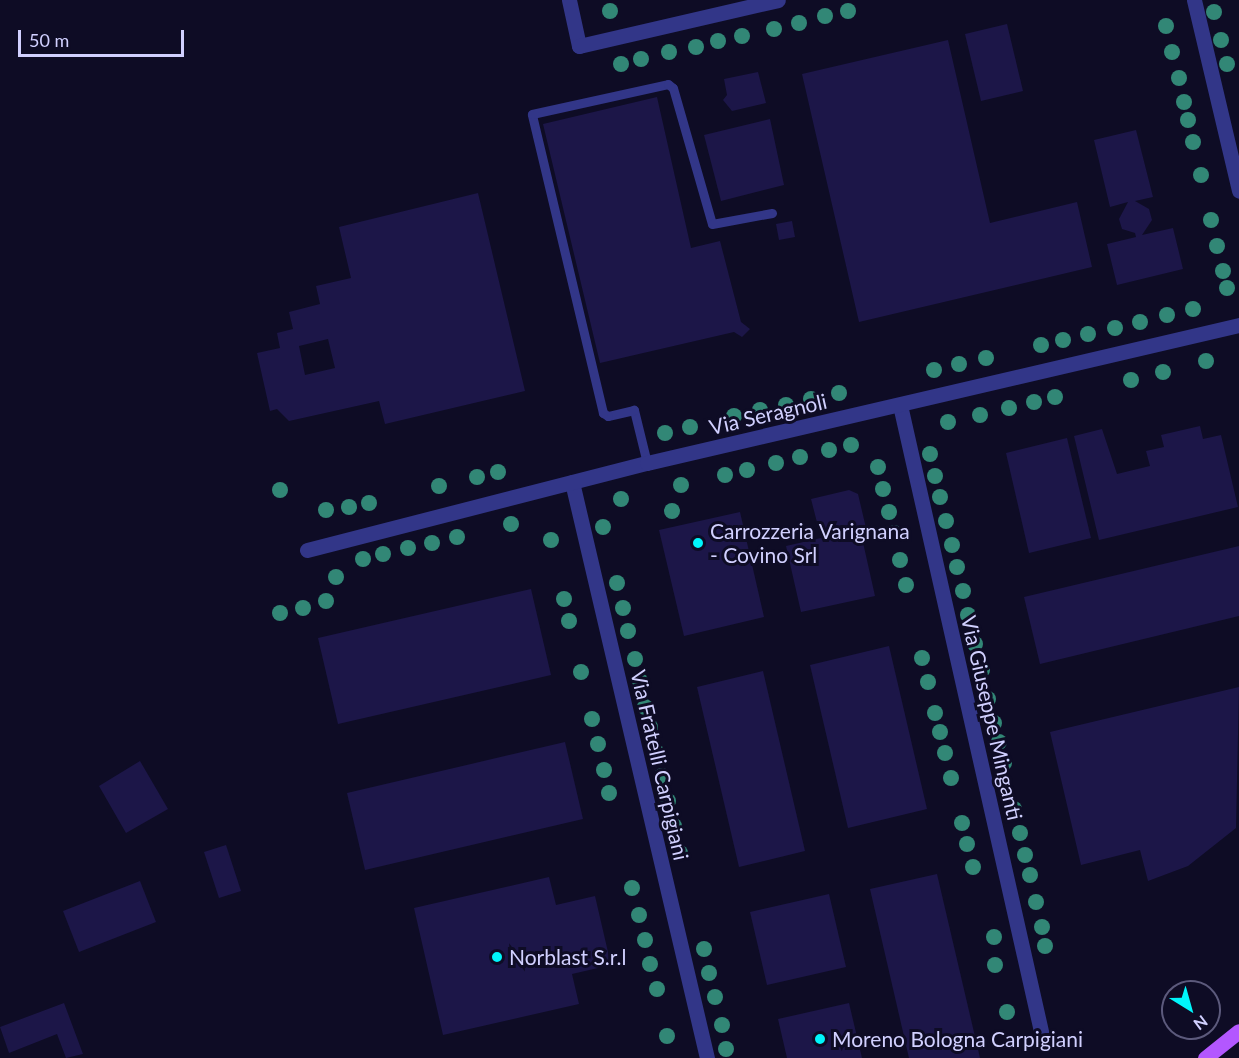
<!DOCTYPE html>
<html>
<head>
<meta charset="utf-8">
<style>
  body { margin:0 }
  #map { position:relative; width:1239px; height:1058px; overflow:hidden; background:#0e0c25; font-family:Lato,sans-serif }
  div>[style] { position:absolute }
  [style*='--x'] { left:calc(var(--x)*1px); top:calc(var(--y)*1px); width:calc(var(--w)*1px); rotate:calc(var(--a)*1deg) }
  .building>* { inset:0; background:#1c1648 }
  .service>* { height:9px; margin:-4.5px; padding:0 4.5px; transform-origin:4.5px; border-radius:4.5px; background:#323688 }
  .minor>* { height:15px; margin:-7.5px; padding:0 7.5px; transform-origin:7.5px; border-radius:7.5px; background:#323688 }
  .primary>* { height:15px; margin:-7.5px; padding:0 7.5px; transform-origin:7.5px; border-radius:7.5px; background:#b357ff }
  .trees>* { width:16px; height:16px; margin:-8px; border-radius:50%; background:#328776 }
  .dots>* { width:16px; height:16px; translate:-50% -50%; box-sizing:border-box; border:3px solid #0e0c25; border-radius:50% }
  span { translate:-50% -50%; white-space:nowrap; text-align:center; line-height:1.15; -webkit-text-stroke:6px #0e0c25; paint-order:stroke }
  .street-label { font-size:21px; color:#d1d0ff }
  .poi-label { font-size:21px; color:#d1d0ff }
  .left { translate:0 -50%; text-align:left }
  .north { position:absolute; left:1161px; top:980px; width:60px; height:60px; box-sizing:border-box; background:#0e0c25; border:2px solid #5c5a7c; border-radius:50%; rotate:143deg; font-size:16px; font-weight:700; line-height:24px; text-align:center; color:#d1d0ff }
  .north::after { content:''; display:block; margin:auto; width:21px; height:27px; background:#00f5fb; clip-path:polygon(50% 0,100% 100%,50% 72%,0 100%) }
  .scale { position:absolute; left:18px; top:30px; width:166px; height:27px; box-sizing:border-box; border:3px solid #d1d0ff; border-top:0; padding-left:8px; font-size:18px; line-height:21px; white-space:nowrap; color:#d1d0ff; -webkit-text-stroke:4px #0e0c25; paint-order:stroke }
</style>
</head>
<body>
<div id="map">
  <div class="building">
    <div style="clip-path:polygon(1007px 24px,1023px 91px,981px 101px,965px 34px)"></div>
    <div style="clip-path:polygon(948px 40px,990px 223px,1077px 202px,1092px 267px,859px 322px,802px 74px)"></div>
    <div style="clip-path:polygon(758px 72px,766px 103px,732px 111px,723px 100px,727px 95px,724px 79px)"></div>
    <div style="clip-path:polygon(657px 97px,691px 248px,720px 241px,741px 322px,750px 329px,742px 337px,734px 332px,600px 363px,543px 124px)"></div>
    <div style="clip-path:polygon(770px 119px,784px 185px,721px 201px,704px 135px)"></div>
    <div style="clip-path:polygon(1136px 130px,1153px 197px,1135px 201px,1149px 209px,1152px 220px,1142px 235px,1173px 228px,1183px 269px,1117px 285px,1107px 244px,1136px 237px,1135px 233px,1122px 229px,1119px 219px,1128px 202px,1110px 207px,1094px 140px)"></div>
    <div style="clip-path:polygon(evenodd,478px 193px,525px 391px,385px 424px,379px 401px,289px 421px,277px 409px,270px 411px,257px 353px,280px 348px,277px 333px,293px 329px,289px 312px,320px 304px,316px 286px,351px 278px,339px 227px,478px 193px,328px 339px,335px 368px,305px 375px,299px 346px,328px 339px)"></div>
    <div style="clip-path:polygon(792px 221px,795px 237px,779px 240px,776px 224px)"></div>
    <div style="clip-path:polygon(1200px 426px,1203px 439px,1221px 435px,1238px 507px,1099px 540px,1074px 436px,1102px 429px,1117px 474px,1150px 466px,1146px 451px,1164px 447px,1161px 435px)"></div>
    <div style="clip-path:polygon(1067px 438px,1091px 538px,1029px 553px,1006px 453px)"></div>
    <div style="clip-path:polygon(849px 490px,858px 494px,866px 528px,860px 529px,875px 596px,801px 612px,786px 546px,821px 538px,811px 499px)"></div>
    <div style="clip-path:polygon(740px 512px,764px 617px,684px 636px,659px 530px)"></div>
    <div style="clip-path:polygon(1239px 546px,1239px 616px,1040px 664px,1024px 597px)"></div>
    <div style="clip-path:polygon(531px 589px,551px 675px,338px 724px,318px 638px)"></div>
    <div style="clip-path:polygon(889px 646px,927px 809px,848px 828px,810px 665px)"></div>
    <div style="clip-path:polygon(763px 671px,805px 851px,739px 867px,697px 687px)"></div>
    <div style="clip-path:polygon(1239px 687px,1236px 828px,1188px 866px,1148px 881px,1140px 850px,1081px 865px,1050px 732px)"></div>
    <div style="clip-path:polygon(565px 742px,583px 819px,365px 870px,347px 793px)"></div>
    <div style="clip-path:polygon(140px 761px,168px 809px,126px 833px,99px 786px)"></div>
    <div style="clip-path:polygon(226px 845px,241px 891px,219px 898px,204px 852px)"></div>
    <div style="clip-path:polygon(937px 874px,980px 1058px,909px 1058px,870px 889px)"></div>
    <div style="clip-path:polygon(549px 877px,556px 905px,595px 896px,611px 965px,572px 974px,579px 1004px,443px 1035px,414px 908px)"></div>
    <div style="clip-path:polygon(140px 881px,156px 922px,79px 952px,63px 911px)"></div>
    <div style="clip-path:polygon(829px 894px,846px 967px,767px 985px,750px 912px)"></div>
    <div style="clip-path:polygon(64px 1003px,83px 1054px,66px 1058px,57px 1034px,9px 1053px,0 1027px)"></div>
    <div style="clip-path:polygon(849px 1003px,862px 1058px,787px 1058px,778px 1019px)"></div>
  </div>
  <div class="service">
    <div style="--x:647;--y:463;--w:55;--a:-103.8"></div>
    <div style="--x:634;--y:410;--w:27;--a:167"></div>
    <div style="--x:608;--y:416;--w:6;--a:-149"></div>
    <div style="--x:603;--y:413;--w:307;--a:-103.4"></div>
    <div style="--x:532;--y:114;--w:139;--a:-12.4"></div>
    <div style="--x:668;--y:84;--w:6;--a:39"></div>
    <div style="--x:673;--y:88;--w:141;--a:74"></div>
    <div style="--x:712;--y:224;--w:61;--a:-10.4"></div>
  </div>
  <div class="minor">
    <div style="--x:569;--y:0;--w:47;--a:77.7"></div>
    <div style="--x:579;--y:46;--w:204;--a:-13"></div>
    <div style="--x:1194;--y:0;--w:196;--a:76.7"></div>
    <div style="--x:900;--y:405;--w:651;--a:77.31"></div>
    <div style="--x:572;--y:482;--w:592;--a:76.81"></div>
    <div style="--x:307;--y:550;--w:351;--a:-14.4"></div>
    <div style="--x:647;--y:463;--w:608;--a:-13.12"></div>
  </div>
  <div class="primary">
    <div style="--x:1205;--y:1058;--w:43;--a:-38.5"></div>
  </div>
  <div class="trees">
    <div style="left:610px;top:11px"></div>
    <div style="left:848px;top:11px"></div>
    <div style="left:1214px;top:12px"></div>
    <div style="left:825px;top:16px"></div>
    <div style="left:799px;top:23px"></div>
    <div style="left:1166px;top:26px"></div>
    <div style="left:774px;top:29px"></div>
    <div style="left:742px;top:36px"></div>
    <div style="left:1221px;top:40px"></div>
    <div style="left:718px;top:41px"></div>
    <div style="left:696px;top:47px"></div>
    <div style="left:669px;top:52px"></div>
    <div style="left:1172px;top:52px"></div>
    <div style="left:641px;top:59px"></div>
    <div style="left:621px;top:64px"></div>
    <div style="left:1227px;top:64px"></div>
    <div style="left:1179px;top:78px"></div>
    <div style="left:1184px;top:102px"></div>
    <div style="left:1188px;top:120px"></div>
    <div style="left:1193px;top:142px"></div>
    <div style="left:1201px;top:175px"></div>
    <div style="left:1211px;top:220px"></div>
    <div style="left:1217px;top:246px"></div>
    <div style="left:1223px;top:271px"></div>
    <div style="left:1227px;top:288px"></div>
    <div style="left:1193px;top:309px"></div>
    <div style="left:1167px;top:315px"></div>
    <div style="left:1140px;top:322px"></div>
    <div style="left:1115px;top:328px"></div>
    <div style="left:1088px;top:334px"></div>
    <div style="left:1063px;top:340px"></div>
    <div style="left:1041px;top:345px"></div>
    <div style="left:986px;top:358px"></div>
    <div style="left:1206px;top:361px"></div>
    <div style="left:959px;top:364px"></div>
    <div style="left:934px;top:370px"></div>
    <div style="left:1163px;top:372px"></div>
    <div style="left:1131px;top:380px"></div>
    <div style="left:839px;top:393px"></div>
    <div style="left:1055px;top:397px"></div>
    <div style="left:811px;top:399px"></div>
    <div style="left:1034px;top:402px"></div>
    <div style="left:786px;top:405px"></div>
    <div style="left:1009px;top:408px"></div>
    <div style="left:760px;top:410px"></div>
    <div style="left:980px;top:415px"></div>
    <div style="left:734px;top:416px"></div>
    <div style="left:948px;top:422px"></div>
    <div style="left:690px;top:427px"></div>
    <div style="left:665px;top:433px"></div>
    <div style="left:851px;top:445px"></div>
    <div style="left:829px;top:450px"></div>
    <div style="left:930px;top:454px"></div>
    <div style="left:800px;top:457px"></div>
    <div style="left:776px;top:463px"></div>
    <div style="left:878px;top:467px"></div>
    <div style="left:747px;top:470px"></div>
    <div style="left:498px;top:472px"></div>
    <div style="left:725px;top:475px"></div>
    <div style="left:935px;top:476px"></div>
    <div style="left:477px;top:477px"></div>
    <div style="left:681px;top:485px"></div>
    <div style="left:439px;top:486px"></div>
    <div style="left:883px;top:489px"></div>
    <div style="left:280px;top:490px"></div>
    <div style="left:940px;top:497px"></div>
    <div style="left:621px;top:499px"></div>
    <div style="left:369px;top:503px"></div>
    <div style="left:349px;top:507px"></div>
    <div style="left:326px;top:510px"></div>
    <div style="left:672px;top:511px"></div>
    <div style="left:889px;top:512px"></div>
    <div style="left:946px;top:521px"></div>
    <div style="left:511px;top:524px"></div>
    <div style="left:603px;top:527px"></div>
    <div style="left:894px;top:533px"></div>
    <div style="left:457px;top:537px"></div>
    <div style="left:551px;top:540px"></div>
    <div style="left:432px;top:543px"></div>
    <div style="left:952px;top:545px"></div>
    <div style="left:408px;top:548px"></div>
    <div style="left:383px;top:554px"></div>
    <div style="left:363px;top:559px"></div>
    <div style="left:900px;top:560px"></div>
    <div style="left:957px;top:567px"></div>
    <div style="left:336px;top:577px"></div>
    <div style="left:617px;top:583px"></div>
    <div style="left:906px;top:585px"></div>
    <div style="left:963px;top:591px"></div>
    <div style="left:564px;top:599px"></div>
    <div style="left:326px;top:601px"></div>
    <div style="left:303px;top:608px"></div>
    <div style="left:623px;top:608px"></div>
    <div style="left:280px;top:613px"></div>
    <div style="left:968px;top:615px"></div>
    <div style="left:569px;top:621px"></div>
    <div style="left:628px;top:631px"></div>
    <div style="left:975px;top:644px"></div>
    <div style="left:922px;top:658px"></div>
    <div style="left:635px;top:659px"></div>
    <div style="left:982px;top:670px"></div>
    <div style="left:581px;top:672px"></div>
    <div style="left:640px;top:681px"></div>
    <div style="left:928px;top:682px"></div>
    <div style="left:988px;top:699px"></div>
    <div style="left:645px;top:707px"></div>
    <div style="left:935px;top:713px"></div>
    <div style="left:592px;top:719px"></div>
    <div style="left:994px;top:723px"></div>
    <div style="left:650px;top:727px"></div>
    <div style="left:940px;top:732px"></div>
    <div style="left:999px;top:742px"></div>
    <div style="left:598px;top:744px"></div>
    <div style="left:656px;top:752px"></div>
    <div style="left:945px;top:753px"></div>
    <div style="left:1004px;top:763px"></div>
    <div style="left:604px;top:770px"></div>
    <div style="left:662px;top:776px"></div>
    <div style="left:951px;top:778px"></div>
    <div style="left:609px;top:793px"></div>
    <div style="left:668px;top:801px"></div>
    <div style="left:1014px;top:809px"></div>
    <div style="left:962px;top:823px"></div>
    <div style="left:674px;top:826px"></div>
    <div style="left:1020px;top:833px"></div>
    <div style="left:967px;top:844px"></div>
    <div style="left:680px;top:853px"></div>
    <div style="left:1025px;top:855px"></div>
    <div style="left:973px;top:867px"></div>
    <div style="left:1030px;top:875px"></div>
    <div style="left:632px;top:888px"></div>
    <div style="left:1036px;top:902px"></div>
    <div style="left:639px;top:915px"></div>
    <div style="left:1042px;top:927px"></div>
    <div style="left:994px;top:937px"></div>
    <div style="left:645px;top:940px"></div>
    <div style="left:1045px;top:946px"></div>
    <div style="left:704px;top:949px"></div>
    <div style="left:650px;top:964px"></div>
    <div style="left:995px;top:965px"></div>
    <div style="left:709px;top:973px"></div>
    <div style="left:657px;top:989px"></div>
    <div style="left:715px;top:997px"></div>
    <div style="left:1007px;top:1012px"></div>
    <div style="left:722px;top:1025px"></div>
    <div style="left:667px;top:1036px"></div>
    <div style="left:726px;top:1049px"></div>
  </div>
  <div class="dots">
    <div style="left:698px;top:543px;background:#00f5fb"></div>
    <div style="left:497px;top:957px;background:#00f5fb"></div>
    <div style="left:820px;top:1039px;background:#00f5fb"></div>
  </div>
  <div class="street-label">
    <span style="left:768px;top:414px;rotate:-13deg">Via Seragnoli</span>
    <span style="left:992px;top:718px;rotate:77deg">Via Giuseppe Minganti</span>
    <span style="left:660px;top:765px;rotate:77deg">Via Fratelli Carpigiani</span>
  </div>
  <div class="poi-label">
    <span class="left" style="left:710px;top:543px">Carrozzeria Varignana<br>- Covino Srl</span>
    <span class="left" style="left:509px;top:957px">Norblast S.r.l</span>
    <span class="left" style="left:832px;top:1039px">Moreno Bologna Carpigiani</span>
  </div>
  <div class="north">N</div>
  <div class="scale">50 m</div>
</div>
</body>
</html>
